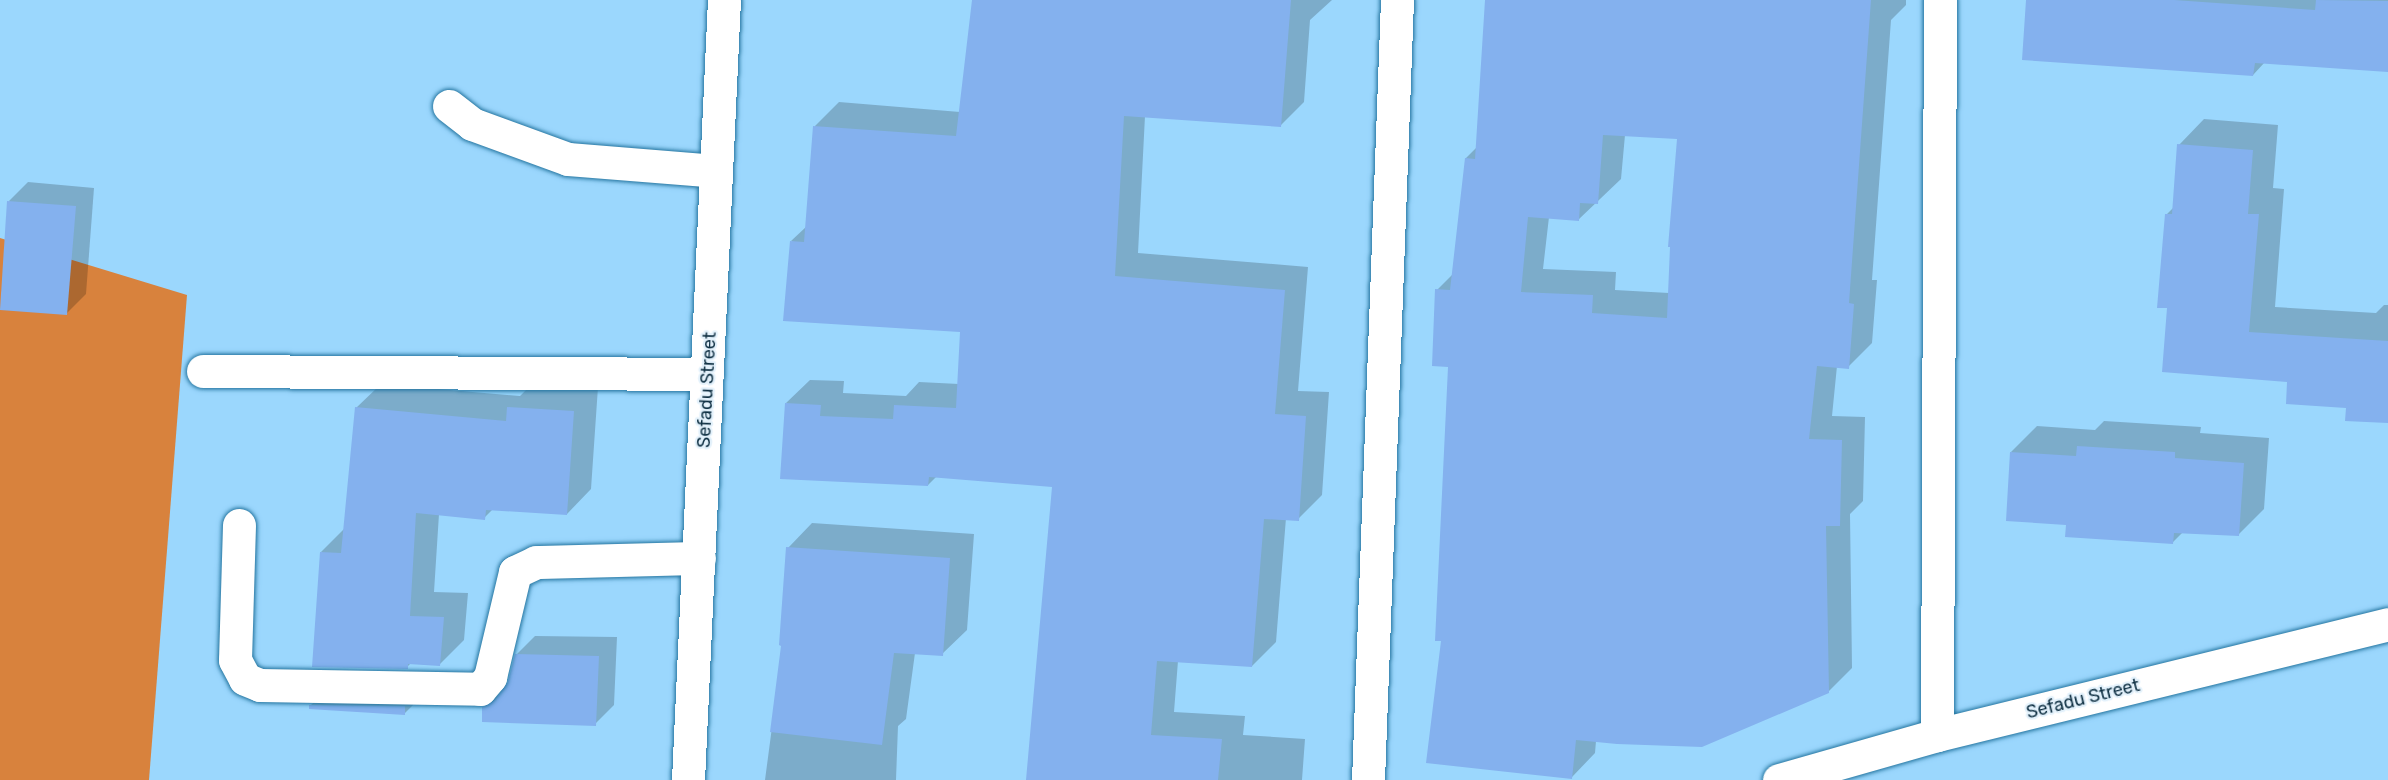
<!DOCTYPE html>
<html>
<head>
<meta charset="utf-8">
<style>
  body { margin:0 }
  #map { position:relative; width:2388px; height:780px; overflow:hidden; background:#9bd7fd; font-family:Rubik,sans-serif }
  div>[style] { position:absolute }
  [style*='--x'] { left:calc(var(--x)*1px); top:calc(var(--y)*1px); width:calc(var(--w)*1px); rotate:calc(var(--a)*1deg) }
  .forest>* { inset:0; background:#d8823d }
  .shadow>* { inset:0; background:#0003 }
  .building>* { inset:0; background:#84b1ee }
  .roads { filter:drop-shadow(0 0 2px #2475a0) drop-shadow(0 0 2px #2475a0) }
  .minor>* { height:33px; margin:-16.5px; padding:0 16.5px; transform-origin:16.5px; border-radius:16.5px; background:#fff }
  span { translate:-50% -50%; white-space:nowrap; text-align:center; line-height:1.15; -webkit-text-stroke:4.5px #e3f1fb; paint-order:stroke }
  .street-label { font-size:18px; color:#0d2e41 }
</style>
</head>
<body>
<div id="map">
  <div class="forest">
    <div style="clip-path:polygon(0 238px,187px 295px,149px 780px,0 780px)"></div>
  </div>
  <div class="shadow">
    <div style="clip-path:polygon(975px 0,1332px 0,1310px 20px,1304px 102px,1280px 126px,1145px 116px,1138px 253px,1308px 267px,1298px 391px,1329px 392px,1322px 495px,1298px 519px,1286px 518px,1276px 642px,1252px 666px,1178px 661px,1174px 712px,1245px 716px,1243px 735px,1305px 739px,1302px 780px,1028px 780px,1053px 486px,937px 476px,928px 485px,786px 403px,810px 380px,844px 381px,843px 393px,906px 396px,919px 382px,959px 384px,962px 331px,791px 241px,807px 226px,815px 126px,839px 102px,960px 112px)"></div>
    <div style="clip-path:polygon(evenodd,1487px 0,1906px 0,1906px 5px,1891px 20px,1872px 280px,1877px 280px,1872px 343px,1848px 367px,1837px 366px,1832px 416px,1865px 417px,1863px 501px,1850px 514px,1852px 668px,1829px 691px,1596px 741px,1595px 753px,1572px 777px,1442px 640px,1449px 365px,1437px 290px,1453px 274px,1466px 158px,1477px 147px,1487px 0,1625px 135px,1679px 138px,1669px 293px,1615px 290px,1616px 272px,1543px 269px,1549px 217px,1578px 220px,1621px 179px,1625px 135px)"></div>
    <div style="clip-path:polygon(2028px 0,2388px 0,2388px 71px,2265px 62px,2253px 75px)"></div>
    <div style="clip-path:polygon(2204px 119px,2278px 125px,2273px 188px,2284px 189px,2275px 307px,2376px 313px,2384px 305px,2388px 305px,2388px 422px,2289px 380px,2169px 306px,2167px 214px,2174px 207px,2179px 145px)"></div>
    <div style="clip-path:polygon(28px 182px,94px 188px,86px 294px,67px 313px,9px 201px)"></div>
    <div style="clip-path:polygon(533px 383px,598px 387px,591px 489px,567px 514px,493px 509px,484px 518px,439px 514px,434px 592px,468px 593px,464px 640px,440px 664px,412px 662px,407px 667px,321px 552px,345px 528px,356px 408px,381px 384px,520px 396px)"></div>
    <div style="clip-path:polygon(2104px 421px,2201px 427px,2200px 433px,2269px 438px,2264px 509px,2238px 535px,2183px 532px,2173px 542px,2068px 523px,2011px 452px,2037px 426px,2095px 430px)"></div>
    <div style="clip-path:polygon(812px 523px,974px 534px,967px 630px,942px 654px,915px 653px,906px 719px,898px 726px,896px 780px,765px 780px,783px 644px,788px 548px)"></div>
    <div style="clip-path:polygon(535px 636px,617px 637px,614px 705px,595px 724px,484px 708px,507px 687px,516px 655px)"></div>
    <div style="clip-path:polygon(337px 680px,430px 688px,404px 714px,311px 705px)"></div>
  </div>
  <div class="building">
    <div style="clip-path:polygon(972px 0,1291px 0,1281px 127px,1124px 116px,1115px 276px,1285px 290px,1275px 414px,1306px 416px,1299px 521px,1264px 519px,1252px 667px,1157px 661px,1151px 735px,1222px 739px,1218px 780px,1026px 780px,1052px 487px,929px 477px,928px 486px,780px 479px,785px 403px,821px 405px,820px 416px,893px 419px,894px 405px,956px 408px,960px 332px,783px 321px,790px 241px,804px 242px,813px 126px,956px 136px)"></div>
    <div style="clip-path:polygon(evenodd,1485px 0,1871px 0,1849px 303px,1854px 304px,1849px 369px,1817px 366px,1809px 439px,1842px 440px,1840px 526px,1826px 526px,1829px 693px,1702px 747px,1617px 744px,1576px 740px,1572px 779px,1426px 763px,1441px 641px,1435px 641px,1448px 367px,1432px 366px,1435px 289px,1450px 290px,1465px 158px,1475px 159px,1485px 0,1603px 135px,1677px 139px,1668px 247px,1670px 247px,1667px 318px,1592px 313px,1593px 295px,1521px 292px,1528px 217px,1579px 221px,1580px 203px,1598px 204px,1603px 135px)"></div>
    <div style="clip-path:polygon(2026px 0,2174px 0,2315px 10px,2316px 0,2388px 1px,2388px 72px,2255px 63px,2253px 76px,2022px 60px)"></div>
    <div style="clip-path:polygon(2177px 144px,2253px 150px,2248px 214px,2259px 214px,2249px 332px,2388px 341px,2388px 423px,2345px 421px,2346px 408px,2286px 404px,2287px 382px,2162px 372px,2167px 308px,2157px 308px,2165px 214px,2172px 214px)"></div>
    <div style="clip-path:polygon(7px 201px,76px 206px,67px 315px,0 310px)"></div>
    <div style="clip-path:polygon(355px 407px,506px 421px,507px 407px,574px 411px,567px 515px,486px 510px,485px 520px,416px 513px,410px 616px,444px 617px,440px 666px,408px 664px,408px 669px,312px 667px,320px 552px,341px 553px)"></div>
    <div style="clip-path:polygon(2077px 446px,2175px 452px,2175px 458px,2244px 463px,2239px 536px,2174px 533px,2173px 544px,2065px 537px,2066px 525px,2006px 521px,2010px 452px,2076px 456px)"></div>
    <div style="clip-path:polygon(786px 547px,950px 558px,943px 656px,894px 653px,882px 745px,770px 732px,781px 646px,779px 645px)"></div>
    <div style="clip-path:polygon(515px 654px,599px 656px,596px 726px,482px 722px,482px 707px,494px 701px,508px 682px)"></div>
    <div style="clip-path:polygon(309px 705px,405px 706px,405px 715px,309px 709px)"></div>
  </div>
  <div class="roads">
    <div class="minor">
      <div style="--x:449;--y:106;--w:29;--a:38"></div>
      <div style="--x:472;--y:124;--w:102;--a:20"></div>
      <div style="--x:568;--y:159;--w:148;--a:4.6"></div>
      <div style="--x:203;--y:371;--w:504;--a:0.34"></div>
      <div style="--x:239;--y:525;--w:135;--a:91.7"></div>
      <div style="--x:235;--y:660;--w:21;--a:62"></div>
      <div style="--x:245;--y:679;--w:16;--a:22"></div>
      <div style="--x:260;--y:685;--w:220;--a:1"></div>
      <div style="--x:480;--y:689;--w:16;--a:-50"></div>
      <div style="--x:490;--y:677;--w:108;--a:-76.6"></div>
      <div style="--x:515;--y:572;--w:23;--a:-25"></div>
      <div style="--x:536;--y:562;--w:163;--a:-1.4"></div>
      <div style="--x:1937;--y:735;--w:735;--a:-89.77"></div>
      <div style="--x:688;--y:780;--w:781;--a:-87.36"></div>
      <div style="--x:1368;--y:780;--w:781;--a:-87.87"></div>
      <div style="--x:1779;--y:780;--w:164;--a:-15.9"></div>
      <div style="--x:1937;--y:735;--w:464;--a:-13.8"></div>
    </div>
  </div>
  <div class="street-label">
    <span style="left:707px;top:390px;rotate:-87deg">Sefadu Street</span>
    <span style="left:2083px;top:699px;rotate:-14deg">Sefadu Street</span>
  </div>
</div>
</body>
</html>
